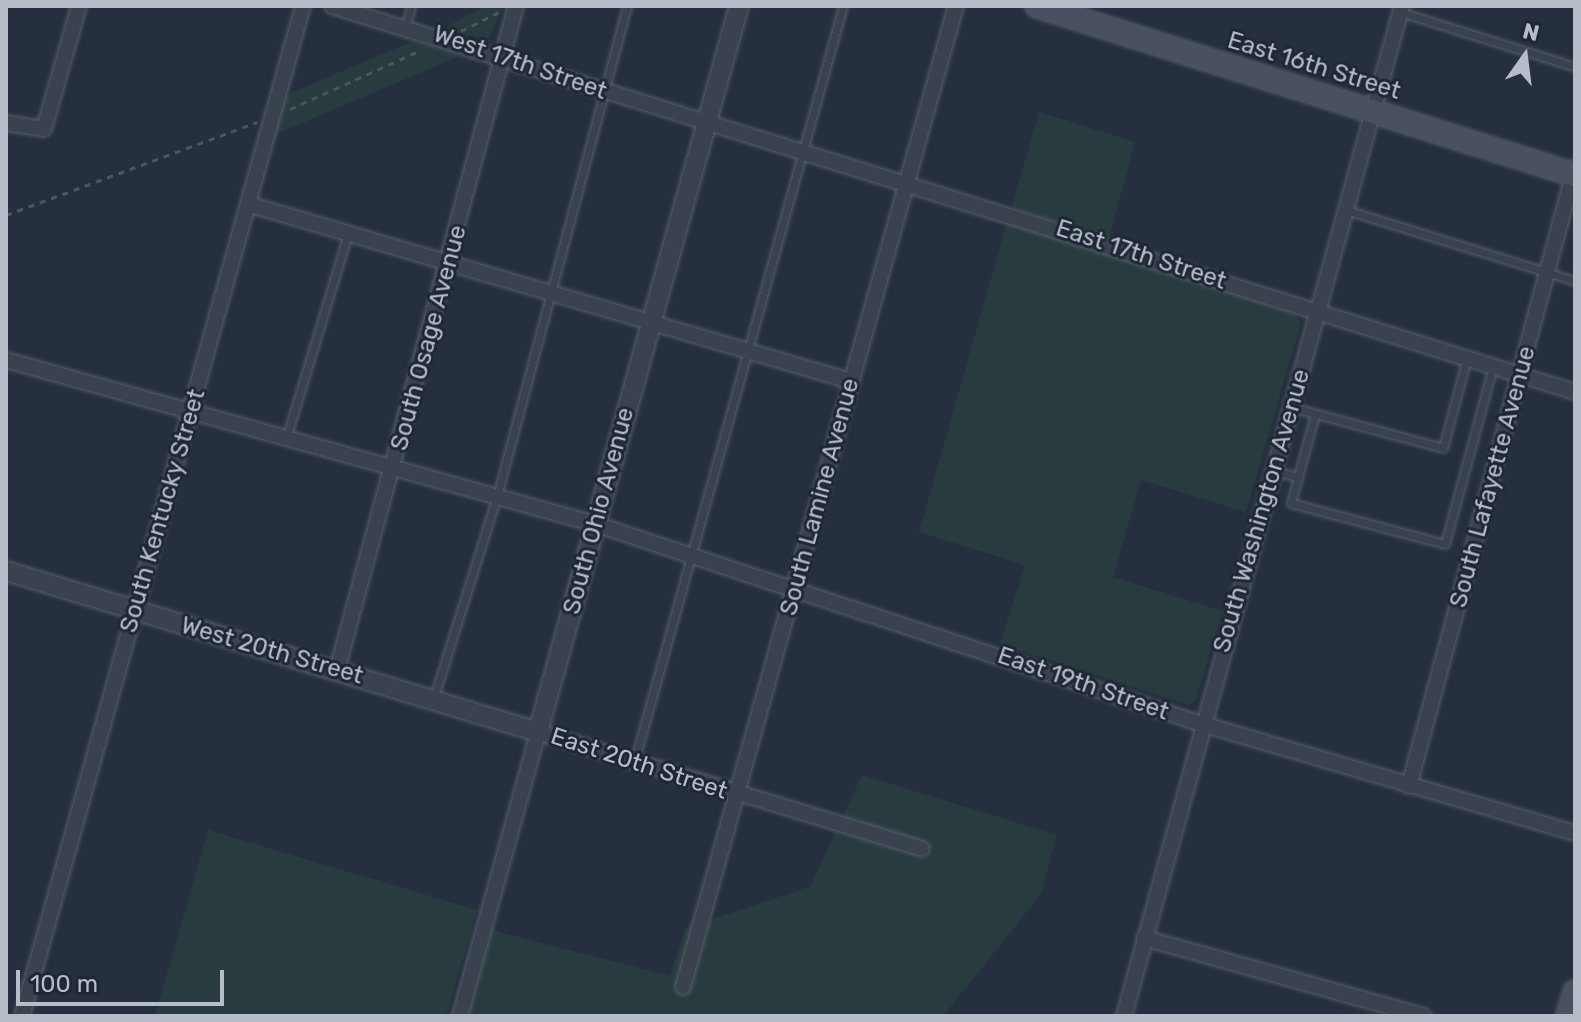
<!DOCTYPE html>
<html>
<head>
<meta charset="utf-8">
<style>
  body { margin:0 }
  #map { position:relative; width:1581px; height:1022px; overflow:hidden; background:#262f3f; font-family:Rubik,sans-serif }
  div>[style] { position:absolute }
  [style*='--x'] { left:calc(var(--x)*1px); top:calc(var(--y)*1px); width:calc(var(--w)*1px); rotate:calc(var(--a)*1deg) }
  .green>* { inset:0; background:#283c40 }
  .path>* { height:3px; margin-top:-1.5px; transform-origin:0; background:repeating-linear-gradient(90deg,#46595d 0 6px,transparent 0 12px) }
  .roads { filter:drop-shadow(0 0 2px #555d69) drop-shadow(0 0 2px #555d69) }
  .service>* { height:7px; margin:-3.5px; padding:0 3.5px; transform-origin:3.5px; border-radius:3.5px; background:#3a424f }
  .minor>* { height:14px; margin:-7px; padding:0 7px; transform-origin:7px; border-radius:7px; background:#3a424f }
  .tertiary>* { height:18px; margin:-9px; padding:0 9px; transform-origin:9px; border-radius:9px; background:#3a424f }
  .secondary>* { height:22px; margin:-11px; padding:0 11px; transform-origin:11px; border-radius:11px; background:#485062 }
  span { translate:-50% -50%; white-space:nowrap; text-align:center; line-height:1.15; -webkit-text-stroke:6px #1f2734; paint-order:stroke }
  .street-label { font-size:24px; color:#b6bdc9 }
  .frame { position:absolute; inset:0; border:8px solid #b6bdc9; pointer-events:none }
  .north { position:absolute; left:1485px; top:16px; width:80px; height:80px; -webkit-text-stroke:6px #1f2734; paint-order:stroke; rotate:14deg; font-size:22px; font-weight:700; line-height:32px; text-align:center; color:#b6bdc9 }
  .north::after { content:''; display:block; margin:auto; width:28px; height:36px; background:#b6bdc9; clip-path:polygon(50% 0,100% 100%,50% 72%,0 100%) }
  .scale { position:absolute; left:16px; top:970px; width:208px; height:36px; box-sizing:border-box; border:4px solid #b6bdc9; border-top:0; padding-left:10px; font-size:24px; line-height:28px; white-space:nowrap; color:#b6bdc9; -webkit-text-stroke:6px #1f2734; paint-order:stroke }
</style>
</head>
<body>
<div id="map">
  <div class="green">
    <div style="clip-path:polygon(486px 6px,503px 6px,489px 39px,440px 30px)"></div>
    <div style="clip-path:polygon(413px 41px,460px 56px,269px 137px,279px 98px)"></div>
    <div style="clip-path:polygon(1039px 112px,1135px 142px,1109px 238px,1011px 209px)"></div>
    <div style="clip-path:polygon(1007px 222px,1294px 313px,1301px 323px,1246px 512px,1141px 480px,1113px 577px,1222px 611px,1196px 700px,1188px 705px,1000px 644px,1025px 565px,919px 532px)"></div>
    <div style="clip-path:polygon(862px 775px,1057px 835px,1041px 894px,943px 1016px,460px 1016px,484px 928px,670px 976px,685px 928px,810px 887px)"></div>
    <div style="clip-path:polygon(208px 830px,477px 910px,446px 1016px,155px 1016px)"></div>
  </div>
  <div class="path">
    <div style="--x:461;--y:31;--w:45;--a:-26.6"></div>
    <div style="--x:290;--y:109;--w:144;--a:-24.2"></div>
    <div style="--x:6;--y:215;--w:268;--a:-20.3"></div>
  </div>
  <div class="roads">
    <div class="service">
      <div style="--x:1400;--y:12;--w:183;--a:17.4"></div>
      <div style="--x:406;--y:25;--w:20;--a:-75"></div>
      <div style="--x:1346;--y:210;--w:240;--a:17.2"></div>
      <div style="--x:1291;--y:407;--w:157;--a:15.1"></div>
      <div style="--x:1443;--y:448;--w:93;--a:-75.1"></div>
      <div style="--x:1315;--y:414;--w:92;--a:105.1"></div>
      <div style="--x:1291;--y:503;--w:159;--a:14.9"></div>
      <div style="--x:1445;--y:544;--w:184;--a:-74.9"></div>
      <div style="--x:286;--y:439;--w:214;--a:-73.2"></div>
      <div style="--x:1274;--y:471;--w:25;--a:14"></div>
      <div style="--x:434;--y:697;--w:211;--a:-72.6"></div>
      <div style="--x:497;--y:496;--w:507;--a:-75.14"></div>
      <div style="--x:634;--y:763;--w:785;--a:-74.57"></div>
    </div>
    <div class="minor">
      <div style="--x:332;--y:6;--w:1302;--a:17.25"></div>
      <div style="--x:6;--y:123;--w:38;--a:9"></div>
      <div style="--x:44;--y:129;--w:128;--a:-74.1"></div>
      <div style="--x:248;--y:204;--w:627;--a:16.38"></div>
      <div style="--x:6;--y:360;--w:611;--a:15.56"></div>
      <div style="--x:595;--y:524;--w:639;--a:18.24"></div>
      <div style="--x:1202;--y:724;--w:389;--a:16.3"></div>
      <div style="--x:337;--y:670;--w:688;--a:-74.91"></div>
      <div style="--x:1409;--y:786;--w:640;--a:-74.96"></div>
      <div style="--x:1144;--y:938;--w:290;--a:15.6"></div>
      <div style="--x:683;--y:987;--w:1018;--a:-74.45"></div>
      <div style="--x:22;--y:1016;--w:1048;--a:-74.45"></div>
      <div style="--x:460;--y:1016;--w:295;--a:-74.6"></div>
      <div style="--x:538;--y:732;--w:401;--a:16.9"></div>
      <div style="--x:1124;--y:1016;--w:1048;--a:-74.61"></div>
    </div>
    <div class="tertiary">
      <div style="--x:6;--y:571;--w:556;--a:16.84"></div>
      <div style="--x:538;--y:732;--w:753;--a:-74.52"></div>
    </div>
    <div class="secondary">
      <div style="--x:1037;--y:6;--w:564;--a:17.44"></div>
      <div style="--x:1568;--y:1016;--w:25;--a:-74"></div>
    </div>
  </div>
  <div class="street-label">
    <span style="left:520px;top:63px;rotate:19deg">West 17th Street</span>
    <span style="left:1314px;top:66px;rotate:17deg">East 16th Street</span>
    <span style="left:1141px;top:255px;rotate:18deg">East 17th Street</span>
    <span style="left:429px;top:338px;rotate:-75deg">South Osage Avenue</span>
    <span style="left:1493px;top:477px;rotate:-75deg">South Lafayette Avenue</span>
    <span style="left:820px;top:497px;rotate:-75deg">South Lamine Avenue</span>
    <span style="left:163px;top:511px;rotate:-74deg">South Kentucky Street</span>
    <span style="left:599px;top:511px;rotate:-75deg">South Ohio Avenue</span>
    <span style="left:1262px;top:511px;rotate:-74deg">South Washington Avenue</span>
    <span style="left:272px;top:651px;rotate:16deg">West 20th Street</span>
    <span style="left:1083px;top:684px;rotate:19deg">East 19th Street</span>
    <span style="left:639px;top:764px;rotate:18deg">East 20th Street</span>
  </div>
  <div class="frame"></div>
  <div class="north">N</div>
  <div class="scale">100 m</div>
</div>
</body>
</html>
